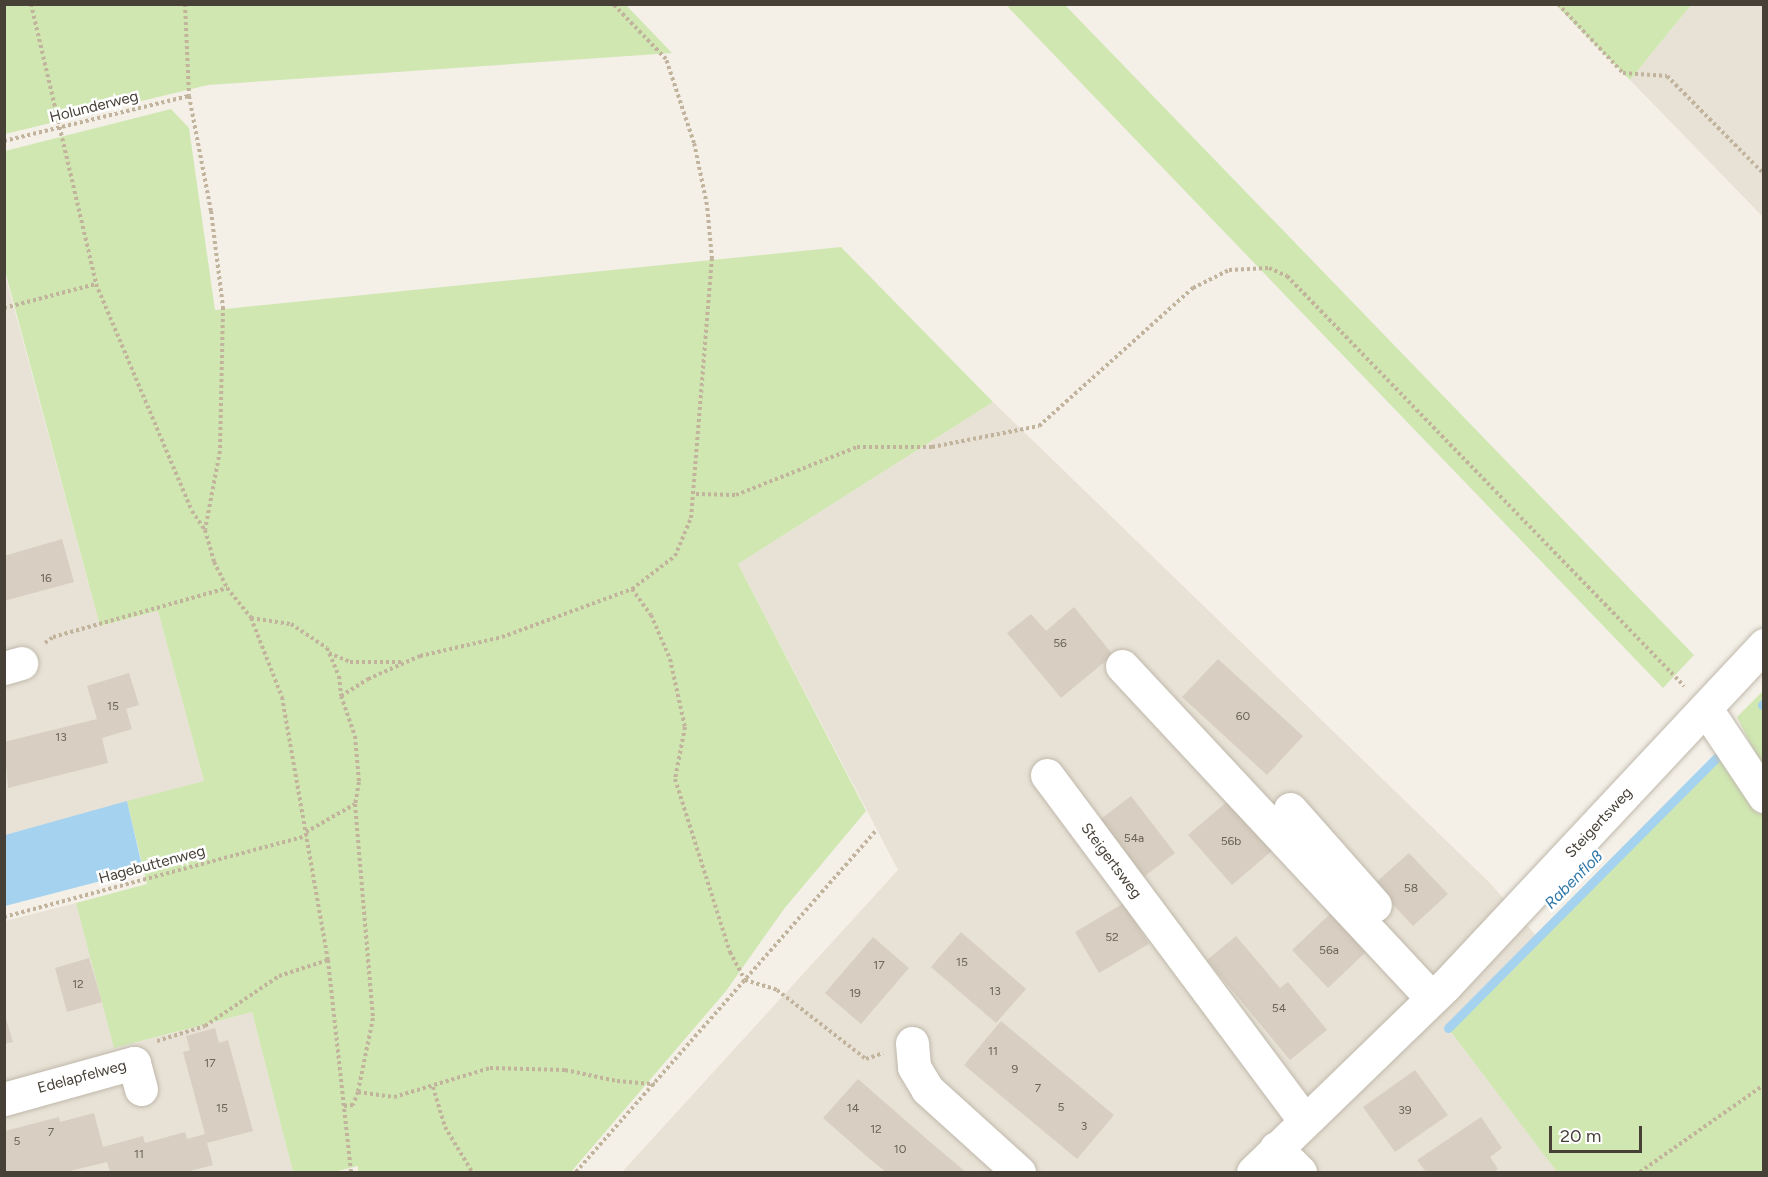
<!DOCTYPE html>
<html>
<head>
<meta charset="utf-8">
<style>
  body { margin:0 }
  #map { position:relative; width:1768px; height:1177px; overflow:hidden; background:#f4f0e8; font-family:Figtree,sans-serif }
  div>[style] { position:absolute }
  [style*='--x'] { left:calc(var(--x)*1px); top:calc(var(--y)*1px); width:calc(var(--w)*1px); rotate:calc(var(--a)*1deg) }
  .residential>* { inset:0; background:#e8e2d6 }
  .green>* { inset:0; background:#d0e7b2 }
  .water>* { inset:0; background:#a5d2ef }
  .stream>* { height:9px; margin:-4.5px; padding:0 4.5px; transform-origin:4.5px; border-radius:4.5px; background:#a5d2ef }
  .building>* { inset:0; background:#d8cec1 }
  .path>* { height:4px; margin-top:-2px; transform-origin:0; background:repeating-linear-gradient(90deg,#c1b39c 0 3px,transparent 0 6px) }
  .roads { filter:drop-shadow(0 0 2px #bfb8ab) drop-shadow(0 0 2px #bfb8ab) }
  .minor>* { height:33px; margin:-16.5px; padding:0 16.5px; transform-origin:16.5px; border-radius:16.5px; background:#fff }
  span { translate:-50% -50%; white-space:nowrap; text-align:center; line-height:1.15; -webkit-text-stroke:5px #fff; paint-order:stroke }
  .number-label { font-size:12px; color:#6b645a }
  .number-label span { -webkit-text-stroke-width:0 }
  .street-label { font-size:15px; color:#474037 }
  .water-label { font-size:16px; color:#2f78a9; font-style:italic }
  .frame { position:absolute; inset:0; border:6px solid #474037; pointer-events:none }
  .scale { position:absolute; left:1549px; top:1126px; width:93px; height:27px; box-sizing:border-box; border:3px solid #474037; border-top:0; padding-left:8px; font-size:18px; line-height:21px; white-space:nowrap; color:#474037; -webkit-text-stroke:4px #fff; paint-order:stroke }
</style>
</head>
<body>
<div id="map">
  <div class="residential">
    <div style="clip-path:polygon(1691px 5px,1763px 5px,1763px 217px,1630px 80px)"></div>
    <div style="clip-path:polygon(4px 271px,100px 626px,158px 611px,204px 781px,5px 835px)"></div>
    <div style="clip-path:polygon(993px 402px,1490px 883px,1538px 938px,1448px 1028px,1557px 1172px,622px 1172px,898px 870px,738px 564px)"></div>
    <div style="clip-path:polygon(76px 903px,115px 1048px,252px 1012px,293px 1172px,5px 1172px,5px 921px)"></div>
  </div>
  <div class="green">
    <div style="clip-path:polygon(5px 4px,626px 5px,672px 53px,208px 85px,5px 134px)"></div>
    <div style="clip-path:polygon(1010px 5px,1065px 5px,1694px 655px,1663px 688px,1008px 7px)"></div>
    <div style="clip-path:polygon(1556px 5px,1691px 5px,1630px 80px)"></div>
    <div style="clip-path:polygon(171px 109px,189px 128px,215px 310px,841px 247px,993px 402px,738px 564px,866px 811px,784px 909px,726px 991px,571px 1172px,358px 1172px,358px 1166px,334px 1172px,293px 1172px,252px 1012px,114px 1048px,76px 903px,147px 884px,127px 801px,204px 781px,158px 611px,100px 626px,5px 271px,5px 151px)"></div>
    <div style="clip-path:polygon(1763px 691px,1763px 768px,1737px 717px)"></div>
    <div style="clip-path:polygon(1721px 753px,1763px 796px,1763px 1172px,1557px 1172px,1448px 1028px)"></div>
  </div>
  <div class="water">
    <div style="clip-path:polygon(127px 801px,143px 870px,5px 906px,5px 835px)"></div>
  </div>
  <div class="stream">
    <div style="--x:1762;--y:705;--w:3;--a:-45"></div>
    <div style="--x:1448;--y:1028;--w:387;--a:-45.2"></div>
  </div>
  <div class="building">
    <div style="clip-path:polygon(62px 539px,74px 582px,4px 601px,4px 556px)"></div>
    <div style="clip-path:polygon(1074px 607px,1113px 655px,1061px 698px,1007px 633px,1031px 614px,1046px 631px)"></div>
    <div style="clip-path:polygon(1218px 659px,1303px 736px,1267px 775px,1182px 697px)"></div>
    <div style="clip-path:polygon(129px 673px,139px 705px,126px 709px,132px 729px,102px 738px,108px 763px,8px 788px,4px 742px,97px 719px,87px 686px)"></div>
    <div style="clip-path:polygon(1131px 796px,1175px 853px,1137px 882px,1093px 825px)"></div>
    <div style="clip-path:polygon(1230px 799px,1273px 850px,1232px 885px,1188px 835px)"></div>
    <div style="clip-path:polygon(1409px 853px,1448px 894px,1413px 926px,1374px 884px)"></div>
    <div style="clip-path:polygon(1124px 903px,1149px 944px,1099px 973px,1075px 932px)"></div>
    <div style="clip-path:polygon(1330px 914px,1366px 952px,1328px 988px,1292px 950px)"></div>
    <div style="clip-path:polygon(961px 932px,1026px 989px,996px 1023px,931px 967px)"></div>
    <div style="clip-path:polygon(1236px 936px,1280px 988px,1288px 982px,1327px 1030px,1290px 1060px,1207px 960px)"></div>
    <div style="clip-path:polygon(873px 937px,909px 968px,861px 1024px,825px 993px)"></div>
    <div style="clip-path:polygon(89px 958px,102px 1002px,67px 1012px,55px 968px)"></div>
    <div style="clip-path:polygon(4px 1012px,13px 1042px,4px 1044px)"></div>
    <div style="clip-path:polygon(1001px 1021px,1114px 1115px,1077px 1159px,964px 1065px)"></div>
    <div style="clip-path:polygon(215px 1028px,219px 1043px,228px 1040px,253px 1131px,207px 1143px,213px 1165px,186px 1172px,110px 1172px,107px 1162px,66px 1172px,5px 1172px,5px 1131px,59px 1117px,60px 1122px,94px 1113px,103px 1147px,143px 1136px,145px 1143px,185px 1132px,187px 1139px,205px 1134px,183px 1052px,190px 1050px,186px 1036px)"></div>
    <div style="clip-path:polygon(1415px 1070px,1448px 1115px,1395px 1152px,1363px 1107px)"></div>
    <div style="clip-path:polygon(858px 1079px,929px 1141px,966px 1172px,886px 1172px,871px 1160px,823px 1118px)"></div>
    <div style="clip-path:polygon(1481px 1117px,1502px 1148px,1490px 1157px,1498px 1169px,1493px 1172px,1426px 1172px,1417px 1160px)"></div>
  </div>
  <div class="path">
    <div style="--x:31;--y:4;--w:287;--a:76.9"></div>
    <div style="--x:96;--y:284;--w:246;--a:67.1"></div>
    <div style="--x:192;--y:511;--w:23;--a:56"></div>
    <div style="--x:205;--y:530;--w:33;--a:74"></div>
    <div style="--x:214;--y:562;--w:29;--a:63"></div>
    <div style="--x:227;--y:588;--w:38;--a:51"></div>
    <div style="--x:251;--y:618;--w:85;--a:68.6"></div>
    <div style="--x:282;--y:697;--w:267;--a:80.1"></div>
    <div style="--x:328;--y:960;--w:213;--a:83.8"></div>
    <div style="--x:185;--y:4;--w:92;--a:87.5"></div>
    <div style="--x:189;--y:96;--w:117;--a:79.2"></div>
    <div style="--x:211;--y:211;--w:97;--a:82.9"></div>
    <div style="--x:223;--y:307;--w:144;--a:91.2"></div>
    <div style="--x:220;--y:451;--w:80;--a:100.8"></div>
    <div style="--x:1558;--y:4;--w:95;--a:46.7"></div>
    <div style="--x:1623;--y:73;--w:44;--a:3.9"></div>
    <div style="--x:1667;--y:76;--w:138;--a:45.3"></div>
    <div style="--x:4;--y:141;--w:190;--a:-13.7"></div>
    <div style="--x:4;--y:308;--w:95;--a:-14.6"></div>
    <div style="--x:696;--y:494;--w:40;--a:1.4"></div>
    <div style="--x:736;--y:495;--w:130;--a:-21.6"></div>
    <div style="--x:857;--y:447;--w:75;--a:0"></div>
    <div style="--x:932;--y:447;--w:109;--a:-11.1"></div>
    <div style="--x:1039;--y:426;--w:207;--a:-41.9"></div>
    <div style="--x:1193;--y:288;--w:40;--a:-26.6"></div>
    <div style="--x:1229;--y:270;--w:40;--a:-2.9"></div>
    <div style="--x:1269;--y:268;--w:20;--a:24"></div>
    <div style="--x:1287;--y:276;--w:571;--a:45.92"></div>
    <div style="--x:632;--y:589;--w:32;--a:54"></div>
    <div style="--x:651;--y:615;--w:48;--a:66.6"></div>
    <div style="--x:670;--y:659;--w:70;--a:77.6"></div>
    <div style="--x:685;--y:727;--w:53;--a:100.9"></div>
    <div style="--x:675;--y:779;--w:182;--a:72.4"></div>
    <div style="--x:730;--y:952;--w:32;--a:62"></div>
    <div style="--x:745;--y:980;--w:34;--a:17"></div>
    <div style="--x:777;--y:990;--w:113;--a:37.8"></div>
    <div style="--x:866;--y:1059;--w:18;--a:-19"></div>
    <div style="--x:251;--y:618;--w:40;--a:8.5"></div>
    <div style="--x:291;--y:624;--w:43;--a:33.7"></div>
    <div style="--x:327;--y:648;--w:30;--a:67"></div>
    <div style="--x:339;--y:676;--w:20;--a:84"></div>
    <div style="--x:341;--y:696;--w:42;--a:70.7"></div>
    <div style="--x:355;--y:736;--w:46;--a:85"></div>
    <div style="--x:359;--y:782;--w:22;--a:100"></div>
    <div style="--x:355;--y:804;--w:215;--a:85.2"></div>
    <div style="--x:373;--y:1018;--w:76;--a:101.5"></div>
    <div style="--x:358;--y:1092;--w:14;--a:111"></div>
    <div style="--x:353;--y:1105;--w:9;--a:174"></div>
    <div style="--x:45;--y:643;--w:10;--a:-37"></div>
    <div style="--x:53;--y:637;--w:181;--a:-15.7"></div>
    <div style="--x:329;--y:653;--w:23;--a:23"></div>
    <div style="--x:350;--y:662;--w:53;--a:0"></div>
    <div style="--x:341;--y:696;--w:32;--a:-32"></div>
    <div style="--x:368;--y:679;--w:57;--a:-23.9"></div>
    <div style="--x:420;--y:656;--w:84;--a:-13"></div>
    <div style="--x:502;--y:637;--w:139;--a:-20.3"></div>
    <div style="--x:632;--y:589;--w:54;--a:-37.5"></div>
    <div style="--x:675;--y:556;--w:41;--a:-67.2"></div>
    <div style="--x:691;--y:518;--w:260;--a:-85.4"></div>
    <div style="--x:712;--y:259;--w:54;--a:-95.3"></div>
    <div style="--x:707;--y:205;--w:63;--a:-101.8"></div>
    <div style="--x:694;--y:143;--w:89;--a:-108.4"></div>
    <div style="--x:666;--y:59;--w:76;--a:-133.9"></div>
    <div style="--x:306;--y:832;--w:56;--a:-29.7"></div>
    <div style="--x:4;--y:917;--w:313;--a:-15"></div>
    <div style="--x:157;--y:1041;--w:50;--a:-17.4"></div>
    <div style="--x:205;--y:1026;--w:89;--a:-34"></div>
    <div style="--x:279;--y:976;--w:52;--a:-18.1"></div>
    <div style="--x:433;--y:1087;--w:42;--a:73.3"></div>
    <div style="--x:445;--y:1127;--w:52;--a:59"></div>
    <div style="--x:358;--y:1092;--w:36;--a:8"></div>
    <div style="--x:394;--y:1097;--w:100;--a:-16.8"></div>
    <div style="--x:490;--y:1068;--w:75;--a:1.5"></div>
    <div style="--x:565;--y:1070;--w:53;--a:11.9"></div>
    <div style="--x:617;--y:1081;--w:38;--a:5"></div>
    <div style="--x:576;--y:1172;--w:455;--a:-48.7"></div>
    <div style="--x:1640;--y:1172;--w:151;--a:-35.1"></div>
  </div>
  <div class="roads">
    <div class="minor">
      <div style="--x:1122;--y:666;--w:454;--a:47"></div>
      <div style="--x:4;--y:668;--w:18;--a:-16"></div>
      <div style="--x:1706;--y:709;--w:105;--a:56.3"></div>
      <div style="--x:1047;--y:775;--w:430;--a:53.3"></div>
      <div style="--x:1290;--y:809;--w:128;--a:48.5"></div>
      <div style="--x:912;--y:1043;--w:24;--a:85"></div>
      <div style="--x:914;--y:1067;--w:26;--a:59"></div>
      <div style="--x:927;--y:1089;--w:124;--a:42.1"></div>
      <div style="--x:4;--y:1099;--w:135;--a:-15.5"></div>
      <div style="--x:134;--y:1063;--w:27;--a:75"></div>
      <div style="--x:1276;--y:1148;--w:34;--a:45"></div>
      <div style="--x:1253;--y:1172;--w:269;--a:-44.1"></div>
      <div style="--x:1446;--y:985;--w:466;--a:-46.9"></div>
    </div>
  </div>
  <div class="number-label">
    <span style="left:46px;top:579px">16</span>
    <span style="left:1060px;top:644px">56</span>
    <span style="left:113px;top:707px">15</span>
    <span style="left:1243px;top:717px">60</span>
    <span style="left:61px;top:738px">13</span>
    <span style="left:1134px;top:839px">54a</span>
    <span style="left:1231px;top:842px">56b</span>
    <span style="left:1411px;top:889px">58</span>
    <span style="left:1112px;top:938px">52</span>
    <span style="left:1329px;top:951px">56a</span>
    <span style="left:962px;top:963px">15</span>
    <span style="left:879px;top:966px">17</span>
    <span style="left:78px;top:985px">12</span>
    <span style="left:995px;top:992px">13</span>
    <span style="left:855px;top:994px">19</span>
    <span style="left:1279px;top:1009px">54</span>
    <span style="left:993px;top:1052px">11</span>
    <span style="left:210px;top:1064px">17</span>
    <span style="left:1015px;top:1070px">9</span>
    <span style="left:1038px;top:1089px">7</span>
    <span style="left:1061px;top:1108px">5</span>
    <span style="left:222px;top:1109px">15</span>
    <span style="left:853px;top:1109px">14</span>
    <span style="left:1405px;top:1111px">39</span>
    <span style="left:1084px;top:1127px">3</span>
    <span style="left:876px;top:1130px">12</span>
    <span style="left:51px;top:1133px">7</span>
    <span style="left:17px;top:1142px">5</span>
    <span style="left:900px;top:1150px">10</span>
    <span style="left:139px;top:1155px">11</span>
  </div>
  <div class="street-label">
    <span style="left:94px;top:107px;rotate:-14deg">Holunderweg</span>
    <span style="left:1599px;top:823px;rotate:-47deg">Steigertsweg</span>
    <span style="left:1111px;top:861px;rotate:53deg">Steigertsweg</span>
    <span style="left:152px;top:865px;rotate:-15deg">Hagebuttenweg</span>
    <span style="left:82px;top:1077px;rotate:-15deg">Edelapfelweg</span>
  </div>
  <div class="water-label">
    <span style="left:1574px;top:880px;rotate:-45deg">Rabenfloß</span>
  </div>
  <div class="frame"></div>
  <div class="scale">20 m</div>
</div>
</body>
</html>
